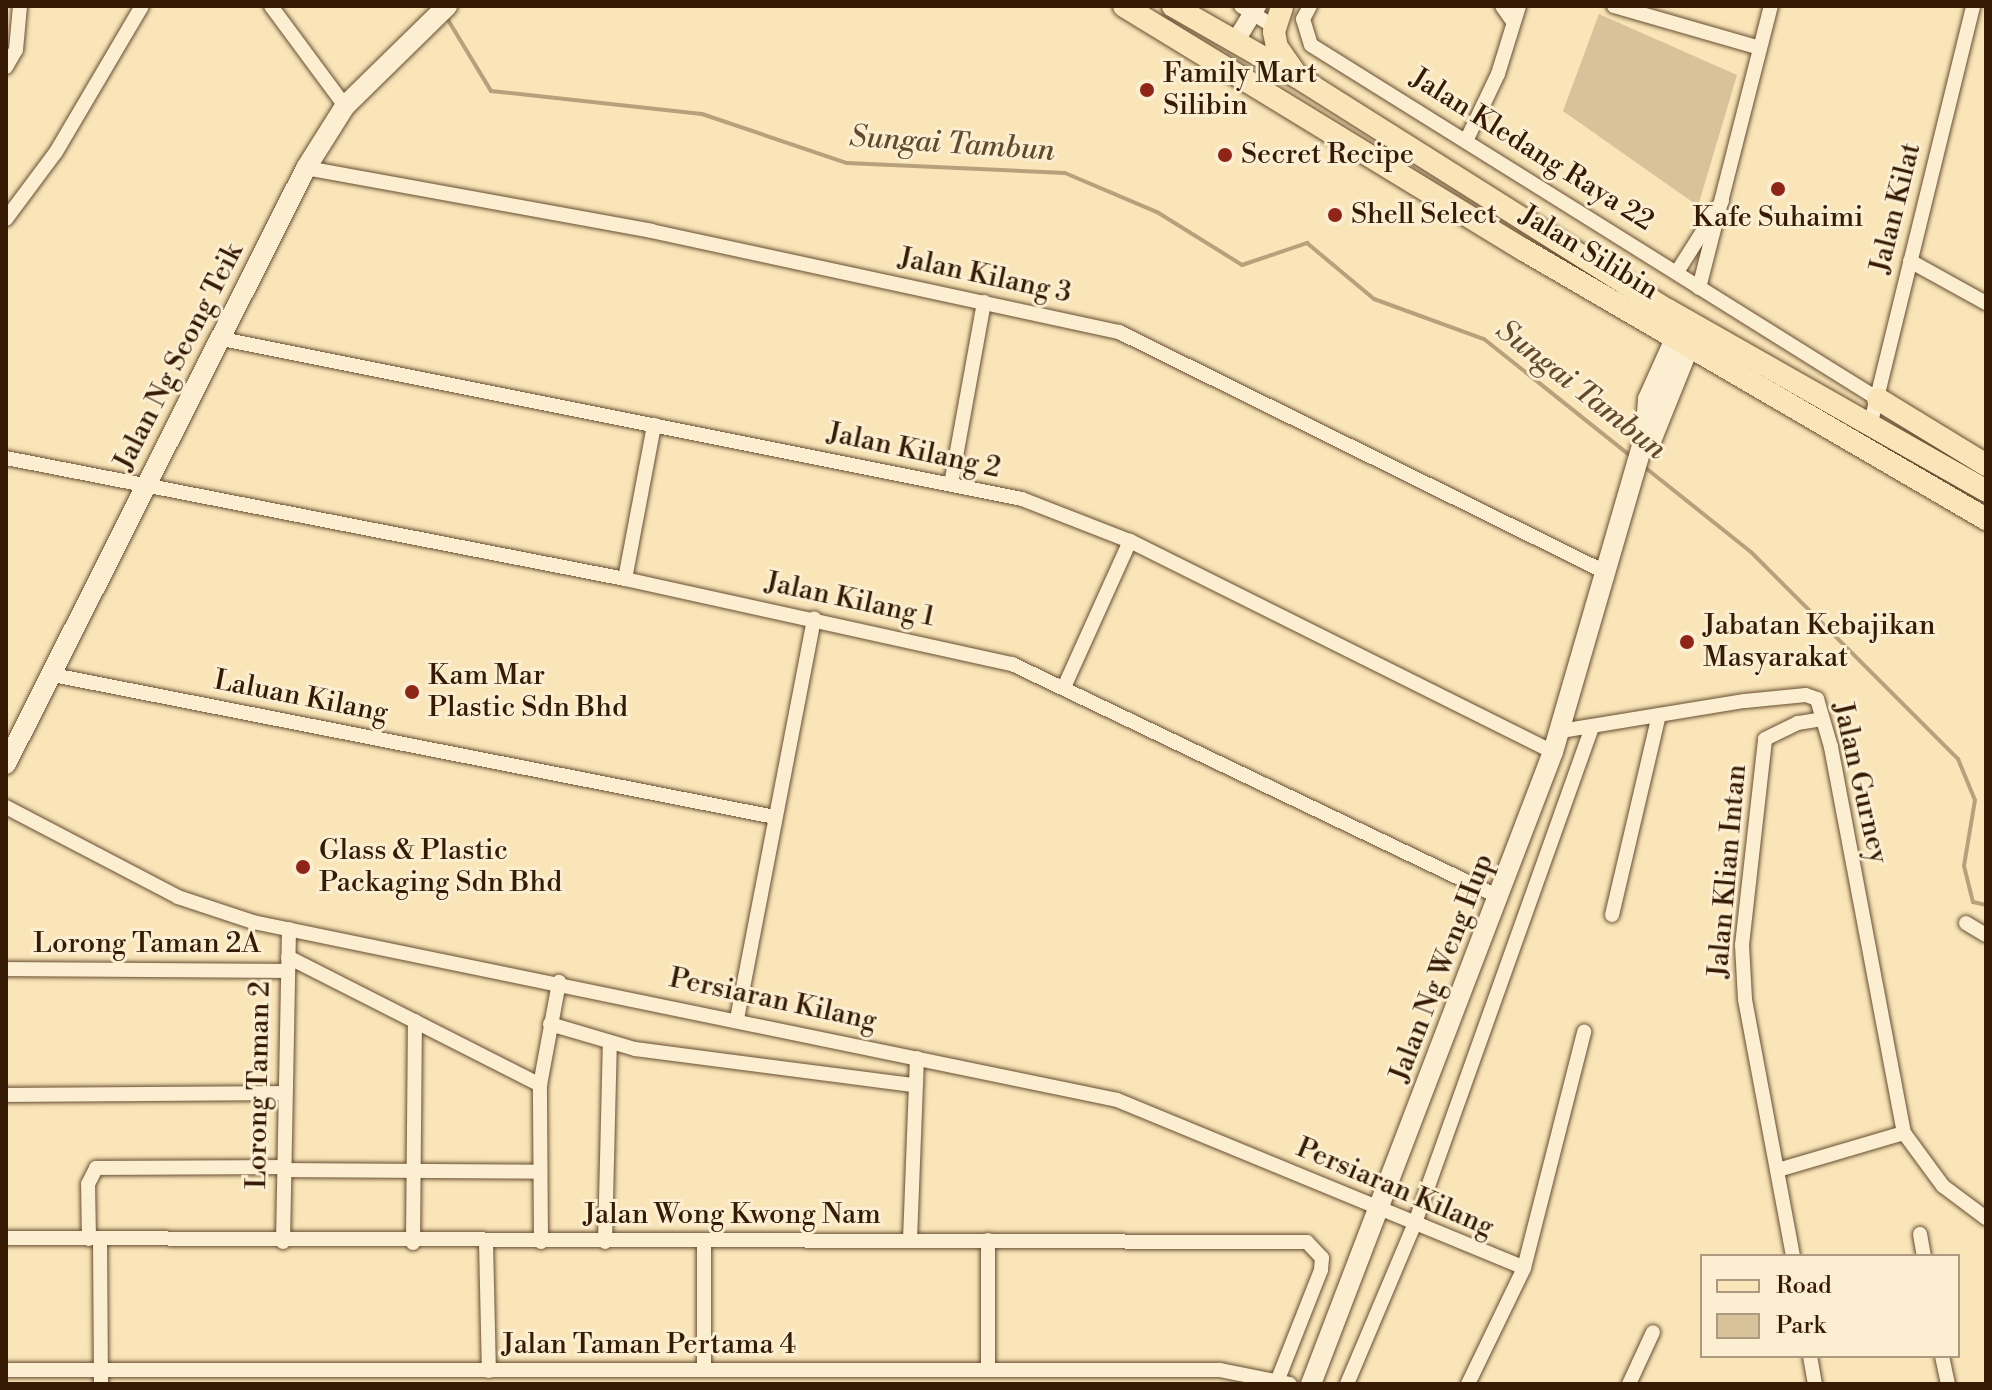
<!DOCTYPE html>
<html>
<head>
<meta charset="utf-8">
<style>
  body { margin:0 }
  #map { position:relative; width:1992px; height:1390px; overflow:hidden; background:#f9e5b8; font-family:"Libre Bodoni",serif }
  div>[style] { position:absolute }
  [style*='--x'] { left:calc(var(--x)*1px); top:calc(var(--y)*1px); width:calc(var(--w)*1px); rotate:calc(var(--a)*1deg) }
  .green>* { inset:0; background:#d8c299 }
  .stream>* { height:4px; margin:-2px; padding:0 2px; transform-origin:2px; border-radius:2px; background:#b7a07b }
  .roads { filter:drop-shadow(0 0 2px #674d31) drop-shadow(0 0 2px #674d31) }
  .minor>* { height:14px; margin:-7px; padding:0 7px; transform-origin:7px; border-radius:7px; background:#fbeed1 }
  .tertiary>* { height:18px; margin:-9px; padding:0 9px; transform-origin:9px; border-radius:9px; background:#fbeed1 }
  .secondary>* { height:20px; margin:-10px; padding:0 10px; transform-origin:10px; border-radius:10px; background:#fbeed1 }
  .primary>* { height:22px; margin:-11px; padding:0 11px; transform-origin:11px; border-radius:11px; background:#f9e5b8 }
  .dots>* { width:22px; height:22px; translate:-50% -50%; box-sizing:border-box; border:4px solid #fbeed1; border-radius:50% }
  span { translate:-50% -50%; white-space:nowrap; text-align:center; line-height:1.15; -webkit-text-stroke:6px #fbeed1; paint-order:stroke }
  .poi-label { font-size:28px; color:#361a04 }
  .left { translate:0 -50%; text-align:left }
  .street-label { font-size:28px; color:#361a04 }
  .water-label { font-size:30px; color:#63492e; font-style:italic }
  .frame { position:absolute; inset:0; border:8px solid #361a04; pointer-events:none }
  .legend { position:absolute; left:1700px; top:1254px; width:260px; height:104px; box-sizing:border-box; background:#fbeed1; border:2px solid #ac997f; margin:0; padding:10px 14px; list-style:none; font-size:24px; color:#361a04 }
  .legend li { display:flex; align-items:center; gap:16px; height:40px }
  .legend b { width:40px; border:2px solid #ac997f }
</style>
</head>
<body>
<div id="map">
  <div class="green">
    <div style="clip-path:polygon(1599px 14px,1737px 75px,1698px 206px,1563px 111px)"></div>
  </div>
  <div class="stream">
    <div style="--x:445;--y:15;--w:89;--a:58.8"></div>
    <div style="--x:491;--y:91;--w:212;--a:6.2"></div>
    <div style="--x:702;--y:114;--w:153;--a:18.7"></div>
    <div style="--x:847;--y:163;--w:218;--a:2.6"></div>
    <div style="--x:1065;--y:173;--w:100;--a:23"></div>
    <div style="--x:1157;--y:212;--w:100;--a:31.9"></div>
    <div style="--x:1242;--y:265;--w:69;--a:-18.7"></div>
    <div style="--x:1307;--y:243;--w:87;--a:39.9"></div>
    <div style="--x:1374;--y:299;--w:117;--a:20"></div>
    <div style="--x:1484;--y:339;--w:189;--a:38.6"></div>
    <div style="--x:1642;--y:465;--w:139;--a:38.6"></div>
    <div style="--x:1751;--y:552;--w:293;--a:45"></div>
    <div style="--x:1958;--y:759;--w:44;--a:67.5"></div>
    <div style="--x:1975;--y:800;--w:67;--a:99.5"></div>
    <div style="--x:1964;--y:866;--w:37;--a:76"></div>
    <div style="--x:1973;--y:902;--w:13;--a:13"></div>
  </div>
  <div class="roads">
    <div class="minor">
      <div style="--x:271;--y:6;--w:124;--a:53.5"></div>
      <div style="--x:1241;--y:6;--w:36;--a:32"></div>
      <div style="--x:1310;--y:6;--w:15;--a:118"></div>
      <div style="--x:1303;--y:19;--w:27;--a:73"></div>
      <div style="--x:1311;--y:45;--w:668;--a:31.98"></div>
      <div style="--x:1502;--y:6;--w:19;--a:55"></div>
      <div style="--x:1614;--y:6;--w:152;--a:16"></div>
      <div style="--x:6;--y:67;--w:20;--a:-60"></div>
      <div style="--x:16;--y:50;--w:44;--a:-84.8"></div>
      <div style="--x:1467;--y:139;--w:72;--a:-64.5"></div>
      <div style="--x:1498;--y:74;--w:71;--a:-72.8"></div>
      <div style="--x:306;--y:168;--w:351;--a:10.3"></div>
      <div style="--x:651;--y:231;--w:479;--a:12.2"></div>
      <div style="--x:1119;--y:332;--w:544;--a:26.28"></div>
      <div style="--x:6;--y:219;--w:84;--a:-53.3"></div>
      <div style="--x:56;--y:152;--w:169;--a:-59.5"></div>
      <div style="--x:1910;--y:261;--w:87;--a:28.9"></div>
      <div style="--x:1677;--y:272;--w:84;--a:-57.6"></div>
      <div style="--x:1699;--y:288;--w:291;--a:-75.7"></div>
      <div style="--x:217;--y:338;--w:821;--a:11.31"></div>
      <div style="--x:1022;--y:499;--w:116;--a:21.3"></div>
      <div style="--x:1130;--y:541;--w:473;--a:26.5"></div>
      <div style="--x:1871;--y:422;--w:428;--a:-76.2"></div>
      <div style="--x:6;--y:458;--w:631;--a:11.06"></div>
      <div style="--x:625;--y:579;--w:396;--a:12.4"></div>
      <div style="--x:1012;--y:664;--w:540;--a:25.57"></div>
      <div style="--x:951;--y:484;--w:185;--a:-79.7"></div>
      <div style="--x:625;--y:579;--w:157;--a:-79.3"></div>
      <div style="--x:53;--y:675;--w:736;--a:11.13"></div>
      <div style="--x:1065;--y:685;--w:158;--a:-65.7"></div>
      <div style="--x:1561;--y:731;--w:186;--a:-9.3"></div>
      <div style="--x:1745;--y:701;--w:61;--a:-5.6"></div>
      <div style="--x:1806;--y:695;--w:12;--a:20"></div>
      <div style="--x:1817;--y:699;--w:50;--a:73.7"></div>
      <div style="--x:1831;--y:747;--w:393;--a:79.3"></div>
      <div style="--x:6;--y:807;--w:194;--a:27.6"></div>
      <div style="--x:178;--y:897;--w:79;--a:18.4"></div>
      <div style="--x:253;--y:922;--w:882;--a:11.64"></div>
      <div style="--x:1117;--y:1100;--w:440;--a:22.4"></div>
      <div style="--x:1612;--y:915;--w:205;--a:-76.8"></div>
      <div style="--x:1966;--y:923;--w:23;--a:31"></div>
      <div style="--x:288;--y:957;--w:283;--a:26.9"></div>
      <div style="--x:6;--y:969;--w:282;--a:0.4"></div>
      <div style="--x:737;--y:1019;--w:408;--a:-79.1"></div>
      <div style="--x:550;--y:1024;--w:89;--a:16.4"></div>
      <div style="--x:635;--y:1049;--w:280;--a:7.4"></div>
      <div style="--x:6;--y:1095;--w:279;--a:-0.4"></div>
      <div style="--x:284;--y:1170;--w:256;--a:0.4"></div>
      <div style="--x:1778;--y:1170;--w:131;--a:-16.4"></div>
      <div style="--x:1904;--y:1133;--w:66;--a:53.7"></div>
      <div style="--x:1943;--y:1186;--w:54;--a:36.7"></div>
      <div style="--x:1920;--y:1234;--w:22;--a:80"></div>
      <div style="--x:6;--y:1238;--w:1301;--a:0.18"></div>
      <div style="--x:1307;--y:1242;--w:22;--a:47"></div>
      <div style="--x:1322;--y:1258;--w:12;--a:95"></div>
      <div style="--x:1321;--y:1270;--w:117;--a:111.5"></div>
      <div style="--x:89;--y:1239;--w:55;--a:-91"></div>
      <div style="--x:88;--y:1184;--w:18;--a:-63"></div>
      <div style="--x:96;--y:1168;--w:188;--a:-0.3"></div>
      <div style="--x:100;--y:1239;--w:145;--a:89.6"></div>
      <div style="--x:910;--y:1240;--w:182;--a:-87.8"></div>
      <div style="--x:283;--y:1242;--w:313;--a:-88.9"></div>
      <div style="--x:486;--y:1242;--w:129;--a:88.7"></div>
      <div style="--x:541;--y:1242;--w:157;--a:-90.4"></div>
      <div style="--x:540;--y:1085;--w:105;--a:-79.5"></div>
      <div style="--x:605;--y:1242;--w:199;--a:-88.6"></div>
      <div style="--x:413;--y:1243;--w:222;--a:-89.5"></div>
      <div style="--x:704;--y:1243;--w:127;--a:90"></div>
      <div style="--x:1793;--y:1256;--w:261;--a:-100.6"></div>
      <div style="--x:1745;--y:999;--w:54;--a:-93.2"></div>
      <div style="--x:1742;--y:945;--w:207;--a:-83.6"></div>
      <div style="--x:1765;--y:739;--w:37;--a:-26"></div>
      <div style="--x:1798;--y:723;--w:24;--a:-9"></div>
      <div style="--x:1810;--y:1356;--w:28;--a:80"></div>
      <div style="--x:1942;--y:1356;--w:29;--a:78"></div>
      <div style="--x:6;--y:1370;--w:1214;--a:0"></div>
      <div style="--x:1220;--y:1370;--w:71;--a:11.3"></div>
      <div style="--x:988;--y:1370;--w:130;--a:-90"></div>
      <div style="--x:1347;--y:1384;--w:175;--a:-67.1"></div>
      <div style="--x:1415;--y:1223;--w:523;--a:-70.35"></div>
      <div style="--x:1468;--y:1384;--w:129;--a:-64.2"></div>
      <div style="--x:1524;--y:1268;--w:244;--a:-75.7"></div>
      <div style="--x:1629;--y:1384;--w:57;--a:-65.2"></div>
    </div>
    <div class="tertiary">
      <div style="--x:1235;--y:42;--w:42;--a:-58.6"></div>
    </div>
    <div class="secondary">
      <div style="--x:1651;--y:441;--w:115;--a:-68.1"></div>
      <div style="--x:6;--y:764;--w:667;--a:-63.28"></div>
      <div style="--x:306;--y:168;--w:73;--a:-57.8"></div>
      <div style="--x:345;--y:106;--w:143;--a:-44.4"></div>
      <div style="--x:1311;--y:1384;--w:677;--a:-69.05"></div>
      <div style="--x:1553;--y:752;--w:330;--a:-73.8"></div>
      <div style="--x:1645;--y:435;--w:36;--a:-85"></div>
      <div style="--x:1648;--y:399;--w:66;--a:-65.8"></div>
      <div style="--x:1675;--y:339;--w:14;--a:-34"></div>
    </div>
    <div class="primary">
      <div style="--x:1124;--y:6;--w:469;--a:31.4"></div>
      <div style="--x:1524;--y:250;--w:535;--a:30.21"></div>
      <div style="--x:1173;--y:6;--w:145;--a:29.7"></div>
      <div style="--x:1299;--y:78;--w:436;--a:32.2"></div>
      <div style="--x:1668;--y:310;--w:366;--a:29.6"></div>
      <div style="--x:1282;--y:7;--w:26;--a:108"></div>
      <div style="--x:1274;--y:32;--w:15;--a:79"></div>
      <div style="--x:1277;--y:47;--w:29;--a:55"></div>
      <div style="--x:1878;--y:399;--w:127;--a:31.4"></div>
    </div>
  </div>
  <div class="dots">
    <div style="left:1147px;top:90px;background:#8f2418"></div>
    <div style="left:1225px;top:155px;background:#8f2418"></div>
    <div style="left:1778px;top:189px;background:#8f2418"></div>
    <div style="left:1335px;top:215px;background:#8f2418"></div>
    <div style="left:1687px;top:642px;background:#8f2418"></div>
    <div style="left:412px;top:692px;background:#8f2418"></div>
    <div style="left:303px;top:867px;background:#8f2418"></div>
  </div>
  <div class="poi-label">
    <span class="left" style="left:1163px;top:90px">Family Mart<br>Silibin</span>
    <span class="left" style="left:1241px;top:155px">Secret Recipe</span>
    <span class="left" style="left:1351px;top:215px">Shell Select</span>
    <span style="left:1778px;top:218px">Kafe Suhaimi</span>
    <span class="left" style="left:1703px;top:642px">Jabatan Kebajikan<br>Masyarakat</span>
    <span class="left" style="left:428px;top:692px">Kam Mar<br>Plastic Sdn Bhd</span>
    <span class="left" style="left:319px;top:867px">Glass &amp; Plastic<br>Packaging Sdn Bhd</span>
  </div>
  <div class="street-label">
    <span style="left:1532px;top:150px;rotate:32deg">Jalan Kledang Raya 22</span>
    <span style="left:1896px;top:208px;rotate:-76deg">Jalan Kilat</span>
    <span style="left:1589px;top:253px;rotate:31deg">Jalan Silibin</span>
    <span style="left:985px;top:276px;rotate:12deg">Jalan Kilang 3</span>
    <span style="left:179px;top:357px;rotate:-63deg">Jalan Ng Seong Teik</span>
    <span style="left:914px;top:451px;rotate:12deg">Jalan Kilang 2</span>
    <span style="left:850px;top:600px;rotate:12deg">Jalan Kilang 1</span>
    <span style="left:301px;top:697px;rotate:11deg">Laluan Kilang</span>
    <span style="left:1860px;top:783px;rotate:77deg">Jalan Gurney</span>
    <span style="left:1728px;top:871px;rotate:-85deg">Jalan Klian Intan</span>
    <span style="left:147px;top:944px">Lorong Taman 2A</span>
    <span style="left:1442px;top:968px;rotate:-69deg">Jalan Ng Weng Hup</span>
    <span style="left:773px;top:1000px;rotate:12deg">Persiaran Kilang</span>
    <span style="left:259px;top:1085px;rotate:-89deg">Lorong Taman 2</span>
    <span style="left:1395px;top:1188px;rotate:23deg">Persiaran Kilang</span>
    <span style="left:732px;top:1215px">Jalan Wong Kwong Nam</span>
    <span style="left:649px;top:1345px">Jalan Taman Pertama 4</span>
  </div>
  <div class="water-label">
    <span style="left:952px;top:144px;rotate:4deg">Sungai Tambun</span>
    <span style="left:1581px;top:390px;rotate:38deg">Sungai Tambun</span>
  </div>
  <div class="frame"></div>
  <ul class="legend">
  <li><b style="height:10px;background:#f9e5b8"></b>Road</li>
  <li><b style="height:22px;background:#d8c299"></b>Park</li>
  </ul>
</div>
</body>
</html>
